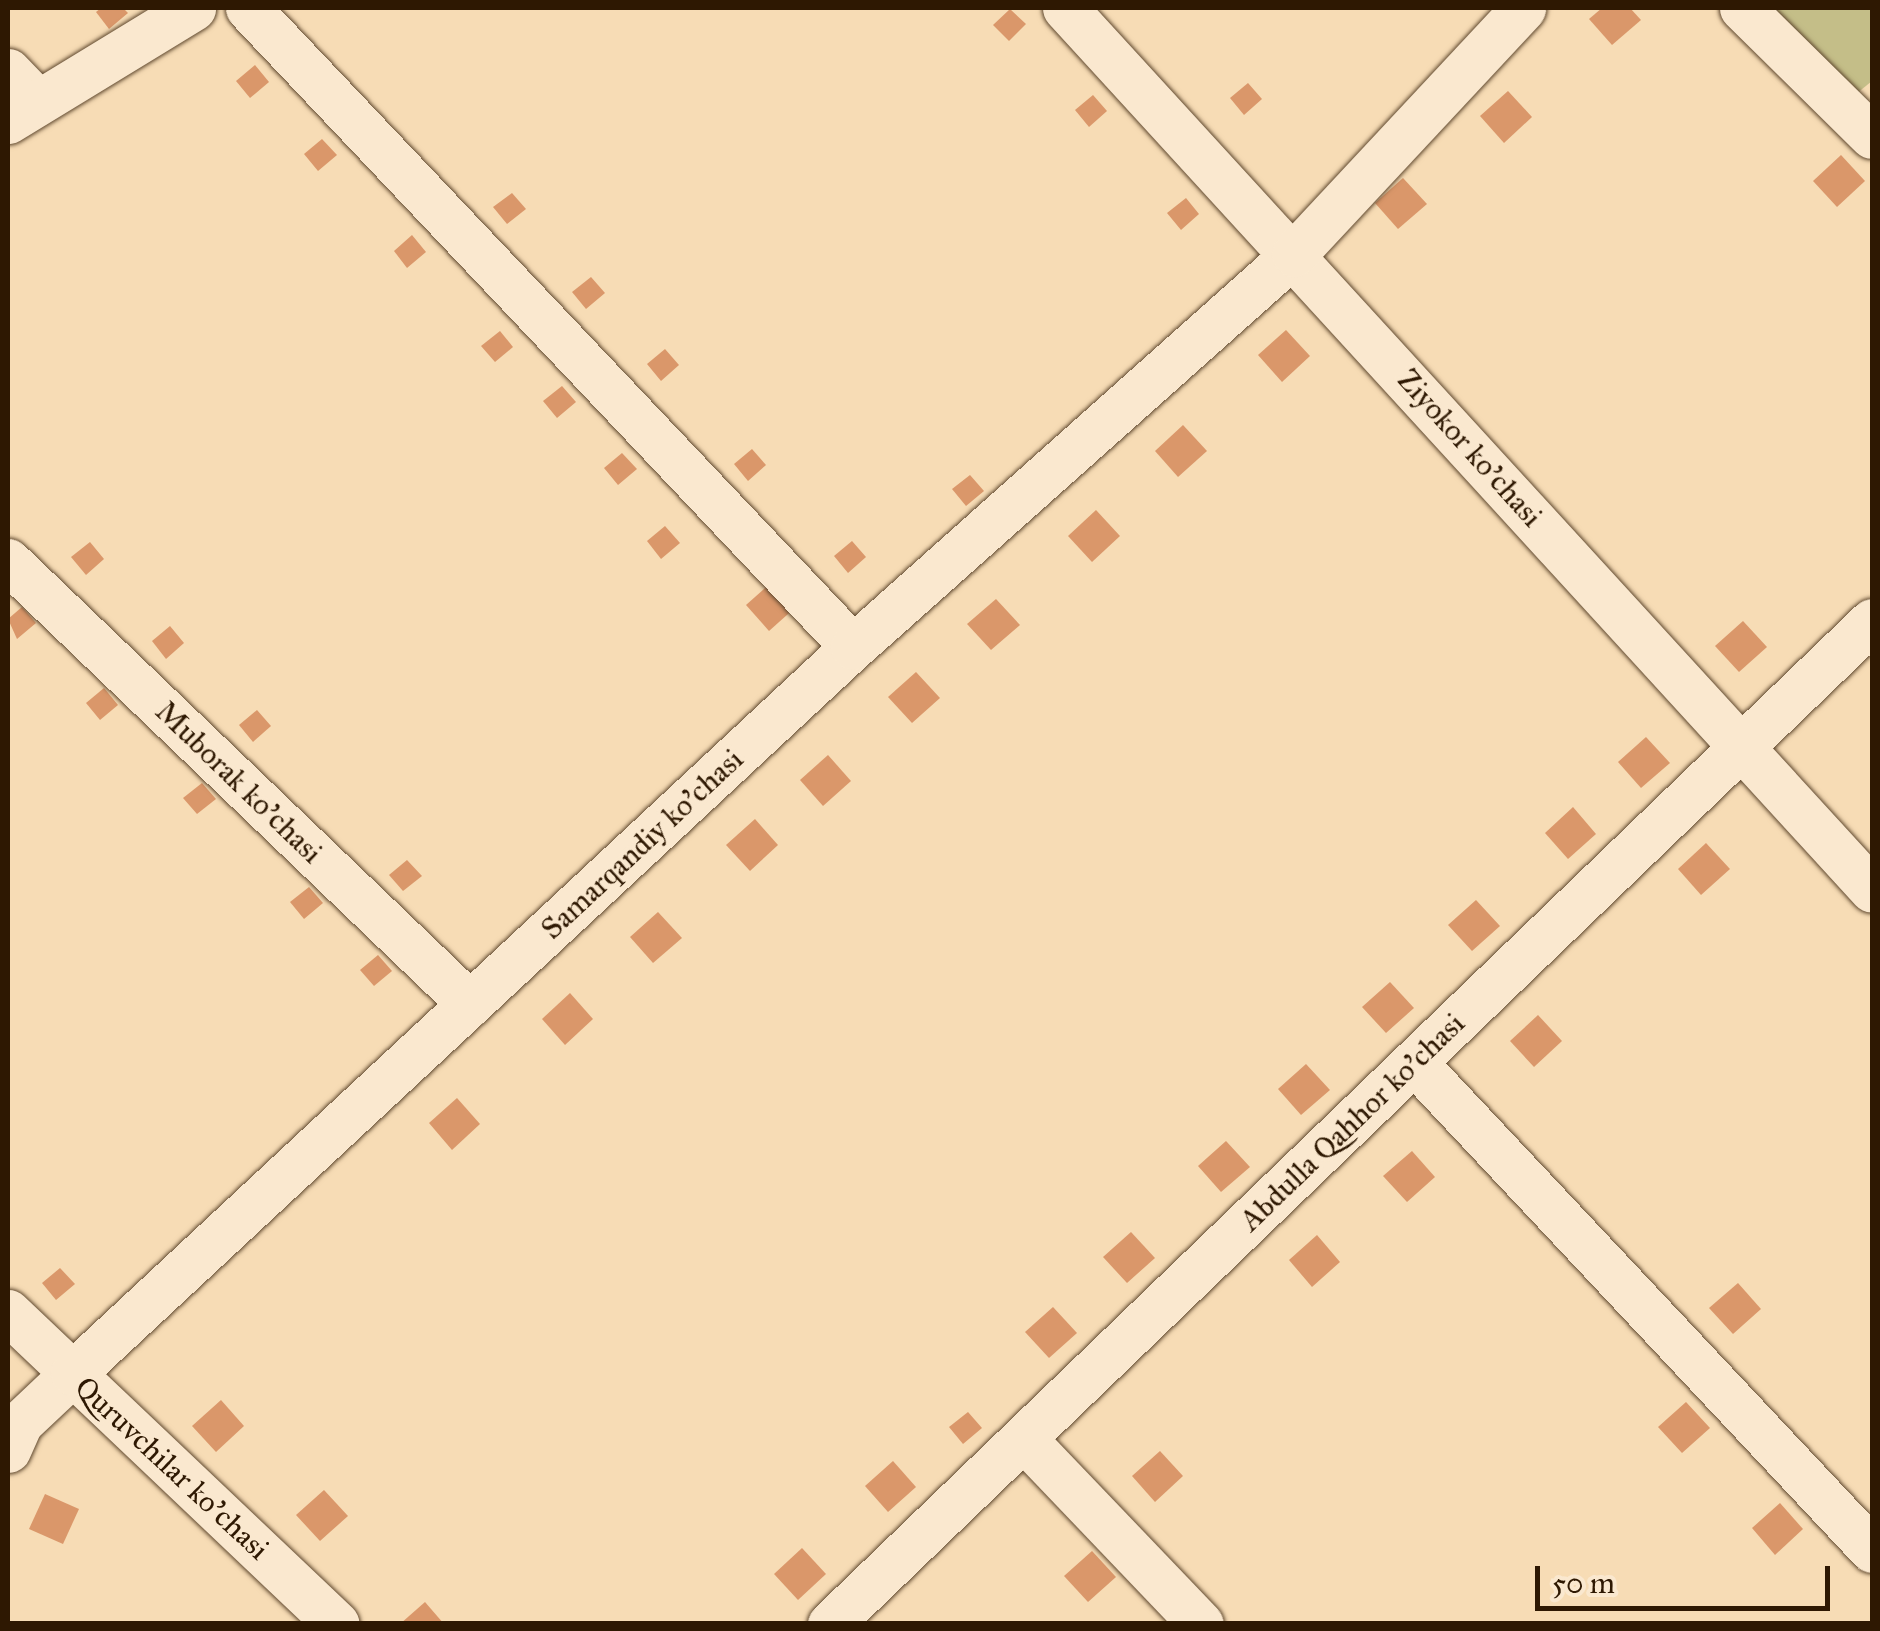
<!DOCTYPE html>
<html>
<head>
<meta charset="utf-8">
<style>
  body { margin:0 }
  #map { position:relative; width:1880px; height:1631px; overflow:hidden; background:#f7dcb5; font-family:"IM FELL Great Primer",serif }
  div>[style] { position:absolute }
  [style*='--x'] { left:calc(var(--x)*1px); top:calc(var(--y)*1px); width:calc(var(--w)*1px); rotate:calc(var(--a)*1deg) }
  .green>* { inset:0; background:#c4be88 }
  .building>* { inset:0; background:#da976a }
  .roads { filter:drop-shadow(0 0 2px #60492f) drop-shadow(0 0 2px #60492f) }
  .street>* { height:45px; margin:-22.5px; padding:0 22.5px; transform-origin:22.5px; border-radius:22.5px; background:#fae8cf }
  span { translate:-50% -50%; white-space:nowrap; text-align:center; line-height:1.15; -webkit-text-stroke:8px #fae8cf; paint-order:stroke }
  .street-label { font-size:30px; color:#2e1802 }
  .frame { position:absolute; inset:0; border:10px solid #2e1802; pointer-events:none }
  .scale { position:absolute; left:1535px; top:1566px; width:295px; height:45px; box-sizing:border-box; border:5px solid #2e1802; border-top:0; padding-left:12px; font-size:30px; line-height:35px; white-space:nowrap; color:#2e1802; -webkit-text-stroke:8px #fae8cf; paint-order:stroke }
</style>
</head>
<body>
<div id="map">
  <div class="green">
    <div style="clip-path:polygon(1773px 8px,1872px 8px,1872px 81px,1856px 94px)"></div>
  </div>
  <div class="building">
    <div style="clip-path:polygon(101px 8px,123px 8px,128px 13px,109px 29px,96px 12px)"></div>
    <div style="clip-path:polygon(1602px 8px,1630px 8px,1641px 20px,1612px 45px,1589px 19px)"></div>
    <div style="clip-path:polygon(1010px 9px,1026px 24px,1009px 41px,993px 25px)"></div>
    <div style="clip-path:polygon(255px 65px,269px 82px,250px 98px,236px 81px)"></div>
    <div style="clip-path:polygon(1248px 83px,1262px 99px,1244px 115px,1230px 98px)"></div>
    <div style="clip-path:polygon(1508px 91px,1532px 117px,1504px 143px,1480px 116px)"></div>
    <div style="clip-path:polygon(1093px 95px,1107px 111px,1089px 127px,1075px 110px)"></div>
    <div style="clip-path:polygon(322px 139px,337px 155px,318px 171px,304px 154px)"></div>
    <div style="clip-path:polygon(1841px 155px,1865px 181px,1837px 207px,1813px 181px)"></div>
    <div style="clip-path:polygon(1403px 178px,1427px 204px,1398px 229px,1375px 203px)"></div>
    <div style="clip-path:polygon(512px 193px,526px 209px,507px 224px,493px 207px)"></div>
    <div style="clip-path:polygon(1186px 198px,1199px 214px,1181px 230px,1167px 213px)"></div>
    <div style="clip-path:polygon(412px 235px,426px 252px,407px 268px,394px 251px)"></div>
    <div style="clip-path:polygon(591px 277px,605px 293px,586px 309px,572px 292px)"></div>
    <div style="clip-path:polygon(1286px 330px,1310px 356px,1282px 382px,1258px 355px)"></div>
    <div style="clip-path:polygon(500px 331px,513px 347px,495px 362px,481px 346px)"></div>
    <div style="clip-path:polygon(665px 349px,679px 365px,661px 381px,647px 364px)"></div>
    <div style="clip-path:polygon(562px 386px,576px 402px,557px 418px,543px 401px)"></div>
    <div style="clip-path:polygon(1183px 425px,1207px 451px,1178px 477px,1155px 451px)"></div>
    <div style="clip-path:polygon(752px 449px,766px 465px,748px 481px,734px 464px)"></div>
    <div style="clip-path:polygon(622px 453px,637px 469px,618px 485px,604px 468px)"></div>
    <div style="clip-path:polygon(970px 475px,984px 491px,966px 506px,952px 489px)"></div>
    <div style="clip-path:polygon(1096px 510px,1120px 536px,1092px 562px,1068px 536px)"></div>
    <div style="clip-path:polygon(665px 526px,680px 543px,661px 559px,647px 541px)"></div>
    <div style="clip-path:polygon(852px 541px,866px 557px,848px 573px,834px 556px)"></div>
    <div style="clip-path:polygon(90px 542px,104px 559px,86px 575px,71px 557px)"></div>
    <div style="clip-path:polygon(774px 580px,797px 606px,769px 631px,746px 605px)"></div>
    <div style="clip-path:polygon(996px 599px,1020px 625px,991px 650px,967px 624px)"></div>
    <div style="clip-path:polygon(22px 607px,36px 623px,17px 639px,8px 619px)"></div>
    <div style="clip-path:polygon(1743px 621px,1767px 647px,1739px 672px,1715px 646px)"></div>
    <div style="clip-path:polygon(170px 626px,184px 643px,166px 659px,152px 641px)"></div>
    <div style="clip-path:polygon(916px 672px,940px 698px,912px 723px,888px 697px)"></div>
    <div style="clip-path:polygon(104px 688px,118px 705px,100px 720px,86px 703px)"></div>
    <div style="clip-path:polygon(257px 710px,271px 726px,253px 742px,239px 725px)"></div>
    <div style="clip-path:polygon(1646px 737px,1670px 763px,1641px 788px,1618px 762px)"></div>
    <div style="clip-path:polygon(828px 755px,851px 781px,823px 806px,800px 780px)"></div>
    <div style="clip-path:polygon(202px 783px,216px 799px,197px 814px,183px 798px)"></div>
    <div style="clip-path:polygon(1573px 807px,1596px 834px,1568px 859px,1545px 833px)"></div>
    <div style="clip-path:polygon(755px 819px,778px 845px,750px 871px,726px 845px)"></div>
    <div style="clip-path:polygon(1706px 843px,1730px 869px,1701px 895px,1678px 869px)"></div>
    <div style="clip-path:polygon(407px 860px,422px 876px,403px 891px,389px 875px)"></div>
    <div style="clip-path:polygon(309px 887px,323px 903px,304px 919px,290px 902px)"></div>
    <div style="clip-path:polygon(1476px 900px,1500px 926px,1472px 951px,1448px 925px)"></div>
    <div style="clip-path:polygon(658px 912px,682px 938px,653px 963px,630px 937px)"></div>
    <div style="clip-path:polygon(378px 955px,392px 971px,374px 986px,360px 970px)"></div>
    <div style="clip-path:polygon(1390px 982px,1414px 1008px,1386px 1033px,1362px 1007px)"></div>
    <div style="clip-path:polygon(570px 993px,593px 1019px,565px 1045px,542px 1019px)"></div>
    <div style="clip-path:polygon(1538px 1015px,1562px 1041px,1534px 1067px,1510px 1041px)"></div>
    <div style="clip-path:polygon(1306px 1064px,1330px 1090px,1301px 1115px,1278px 1089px)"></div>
    <div style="clip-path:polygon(457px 1098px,480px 1124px,452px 1150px,429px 1123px)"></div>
    <div style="clip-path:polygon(1226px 1141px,1250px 1167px,1221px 1192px,1198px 1166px)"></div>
    <div style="clip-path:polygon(1412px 1151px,1435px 1177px,1407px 1202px,1383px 1176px)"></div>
    <div style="clip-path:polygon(1131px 1232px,1155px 1258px,1127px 1283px,1103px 1257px)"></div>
    <div style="clip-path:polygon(1317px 1235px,1340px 1262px,1312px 1287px,1289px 1260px)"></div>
    <div style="clip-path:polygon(60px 1268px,75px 1284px,56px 1300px,42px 1283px)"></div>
    <div style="clip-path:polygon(1738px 1283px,1761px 1309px,1733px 1334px,1709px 1308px)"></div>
    <div style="clip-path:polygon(1053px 1307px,1077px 1333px,1049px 1358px,1025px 1332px)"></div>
    <div style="clip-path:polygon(221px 1400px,244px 1426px,216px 1452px,192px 1426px)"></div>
    <div style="clip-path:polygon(1686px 1402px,1710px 1428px,1682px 1453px,1658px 1427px)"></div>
    <div style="clip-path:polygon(968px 1412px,982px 1428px,963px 1444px,949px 1427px)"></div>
    <div style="clip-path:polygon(1160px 1451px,1183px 1476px,1155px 1502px,1132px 1476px)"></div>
    <div style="clip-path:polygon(893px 1461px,916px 1487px,888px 1512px,865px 1486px)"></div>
    <div style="clip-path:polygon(324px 1490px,348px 1516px,320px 1541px,296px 1515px)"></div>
    <div style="clip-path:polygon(45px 1494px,79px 1509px,63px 1544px,29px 1529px)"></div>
    <div style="clip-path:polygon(1780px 1503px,1803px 1529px,1775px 1555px,1752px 1528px)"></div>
    <div style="clip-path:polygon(802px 1548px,826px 1574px,798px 1600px,774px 1574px)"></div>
    <div style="clip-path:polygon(1092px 1551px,1116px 1577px,1088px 1602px,1064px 1576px)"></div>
    <div style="clip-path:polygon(425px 1602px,444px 1624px,400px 1624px)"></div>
  </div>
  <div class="roads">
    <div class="street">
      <div style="--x:248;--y:8;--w:880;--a:46.57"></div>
      <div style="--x:1065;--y:8;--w:1195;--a:47.54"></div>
      <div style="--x:1742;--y:8;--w:182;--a:44.6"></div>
      <div style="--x:8;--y:71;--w:43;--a:45.9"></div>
      <div style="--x:8;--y:121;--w:217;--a:-31.4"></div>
      <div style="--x:8;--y:561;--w:640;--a:43.8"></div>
      <div style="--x:1414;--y:1062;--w:669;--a:46.82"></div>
      <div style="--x:8;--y:1312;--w:453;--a:43.5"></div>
      <div style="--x:1024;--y:1439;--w:256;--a:46.3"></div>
      <div style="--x:8;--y:1450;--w:30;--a:-66"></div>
      <div style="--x:20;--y:1423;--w:73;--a:-43.3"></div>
      <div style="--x:73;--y:1373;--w:1066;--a:-42.95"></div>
      <div style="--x:853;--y:647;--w:591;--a:-41.71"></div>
      <div style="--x:1294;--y:254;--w:336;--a:-47"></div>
      <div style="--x:830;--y:1624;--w:1446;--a:-43.91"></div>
    </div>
  </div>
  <div class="street-label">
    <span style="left:1470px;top:448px;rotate:48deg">Ziyokor ko'chasi</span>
    <span style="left:239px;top:782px;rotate:44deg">Muborak ko'chasi</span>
    <span style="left:642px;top:844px;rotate:-43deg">Samarqandiy ko'chasi</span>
    <span style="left:1352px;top:1122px;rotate:-44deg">Abdulla Qahhor ko'chasi</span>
    <span style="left:172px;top:1468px;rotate:43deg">Quruvchilar ko'chasi</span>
  </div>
  <div class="frame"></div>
  <div class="scale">50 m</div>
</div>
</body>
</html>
